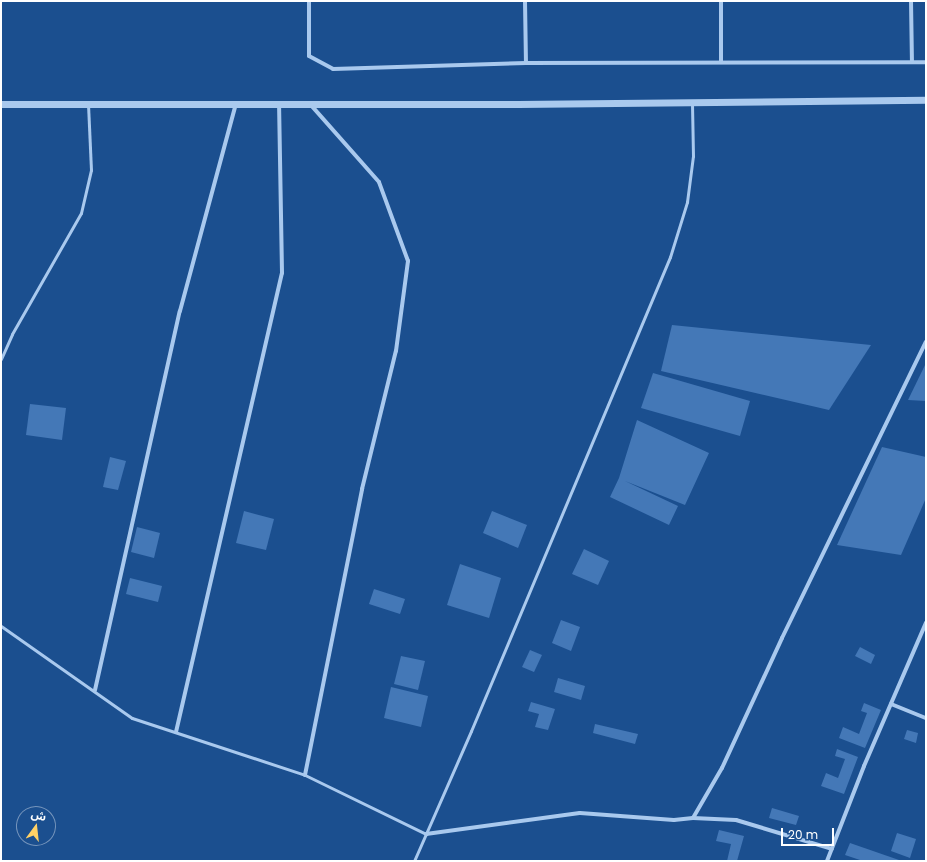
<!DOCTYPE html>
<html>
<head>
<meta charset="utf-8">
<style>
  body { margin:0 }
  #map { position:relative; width:927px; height:862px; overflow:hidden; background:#1b4f8f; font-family:Poppins,"Noto Sans Arabic",sans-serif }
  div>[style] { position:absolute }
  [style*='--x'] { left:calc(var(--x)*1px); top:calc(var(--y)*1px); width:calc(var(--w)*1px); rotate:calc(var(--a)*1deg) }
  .building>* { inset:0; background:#4478b7 }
  .service>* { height:3px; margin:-1.5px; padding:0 1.5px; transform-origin:1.5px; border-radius:1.5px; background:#a9c9ee }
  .minor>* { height:4px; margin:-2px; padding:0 2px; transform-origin:2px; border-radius:2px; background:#a9c9ee }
  .tertiary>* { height:7px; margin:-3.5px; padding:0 3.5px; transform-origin:3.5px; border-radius:3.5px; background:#a9c9ee }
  span { translate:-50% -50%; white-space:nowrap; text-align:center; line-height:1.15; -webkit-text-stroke:4px #1b4f8f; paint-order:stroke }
  .frame { position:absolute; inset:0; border:2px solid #fff; pointer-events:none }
  .north { position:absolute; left:16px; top:806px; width:40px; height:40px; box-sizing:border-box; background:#1b4f8f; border:1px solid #7695bc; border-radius:50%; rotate:15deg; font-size:11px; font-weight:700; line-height:16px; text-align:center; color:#fff }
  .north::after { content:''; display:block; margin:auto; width:14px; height:18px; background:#ffd166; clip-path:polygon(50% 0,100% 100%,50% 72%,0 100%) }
  .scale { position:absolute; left:781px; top:828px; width:53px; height:18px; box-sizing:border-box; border:2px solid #fff; border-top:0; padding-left:5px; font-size:12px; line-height:14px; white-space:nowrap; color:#fff; -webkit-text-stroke:3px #1b4f8f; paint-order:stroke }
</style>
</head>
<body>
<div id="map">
  <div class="building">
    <div style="clip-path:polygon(672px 325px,871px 345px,829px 410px,661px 371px)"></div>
    <div style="clip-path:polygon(926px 363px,926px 401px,908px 400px)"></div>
    <div style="clip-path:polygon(653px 373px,750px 401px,740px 436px,641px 408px)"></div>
    <div style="clip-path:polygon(30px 404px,66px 408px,62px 440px,26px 435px)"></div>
    <div style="clip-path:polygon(637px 420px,709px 453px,685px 505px,625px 481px,678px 506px,669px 525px,610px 497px,619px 478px)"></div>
    <div style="clip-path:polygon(882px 447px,926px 457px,926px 498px,901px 555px,837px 545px)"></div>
    <div style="clip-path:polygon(110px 457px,126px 461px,118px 490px,103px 487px)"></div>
    <div style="clip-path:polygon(244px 511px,274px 519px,266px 550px,236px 543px)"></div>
    <div style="clip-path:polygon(492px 511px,527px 525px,518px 548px,483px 533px)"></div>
    <div style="clip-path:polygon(137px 527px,160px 533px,154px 558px,131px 552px)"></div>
    <div style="clip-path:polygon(584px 549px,609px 561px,598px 585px,572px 574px)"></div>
    <div style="clip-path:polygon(460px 564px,501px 578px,489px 618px,447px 605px)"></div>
    <div style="clip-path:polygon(130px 578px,162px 586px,158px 602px,126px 594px)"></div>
    <div style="clip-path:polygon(374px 589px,405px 599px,400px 614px,369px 604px)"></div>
    <div style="clip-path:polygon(561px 620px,580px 627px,571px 651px,552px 643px)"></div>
    <div style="clip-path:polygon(860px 647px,875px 655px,871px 664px,855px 656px)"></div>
    <div style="clip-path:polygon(530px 650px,542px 655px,534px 672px,522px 667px)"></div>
    <div style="clip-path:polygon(401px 656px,425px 661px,418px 690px,394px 684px)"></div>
    <div style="clip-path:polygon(558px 678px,585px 686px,581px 700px,554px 692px)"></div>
    <div style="clip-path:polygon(391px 687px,428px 696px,421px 727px,384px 718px)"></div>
    <div style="clip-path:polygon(531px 702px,555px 709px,548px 730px,535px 727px,539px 714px,528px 711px)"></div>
    <div style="clip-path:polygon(864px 703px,881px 710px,865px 748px,839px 738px,843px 727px,859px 734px,867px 713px,861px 711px)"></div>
    <div style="clip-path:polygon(595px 724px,638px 734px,635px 744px,593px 733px)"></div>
    <div style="clip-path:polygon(907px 730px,918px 733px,916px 743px,904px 739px)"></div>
    <div style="clip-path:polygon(837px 749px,858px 757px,844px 794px,821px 786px,826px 773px,838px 778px,845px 759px,835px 756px)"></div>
    <div style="clip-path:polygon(772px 808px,799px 816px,796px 825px,769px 818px)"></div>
    <div style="clip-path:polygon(719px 830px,744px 836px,737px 861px,727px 861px,731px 844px,716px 841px)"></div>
    <div style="clip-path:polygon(897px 833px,916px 839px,910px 858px,891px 851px)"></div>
    <div style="clip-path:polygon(850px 843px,899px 860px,898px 861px,863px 861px,845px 855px)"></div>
  </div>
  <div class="service">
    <div style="--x:1;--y:359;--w:27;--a:-66"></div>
    <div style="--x:12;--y:334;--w:139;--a:-60.3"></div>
    <div style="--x:81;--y:213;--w:44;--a:-76.9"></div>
    <div style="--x:91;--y:170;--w:66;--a:-92.6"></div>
    <div style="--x:1;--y:626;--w:160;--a:35.1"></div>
    <div style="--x:132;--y:718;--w:182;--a:18.2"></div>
    <div style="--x:305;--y:775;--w:135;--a:26"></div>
    <div style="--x:414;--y:861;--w:142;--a:-66.3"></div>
    <div style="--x:471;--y:731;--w:514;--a:-67.23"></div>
    <div style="--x:670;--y:257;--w:58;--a:-72.8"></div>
    <div style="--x:687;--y:202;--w:46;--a:-82.6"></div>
    <div style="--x:693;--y:156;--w:54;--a:-91.1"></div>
  </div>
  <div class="minor">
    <div style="--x:309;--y:1;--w:55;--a:90"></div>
    <div style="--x:309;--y:56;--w:27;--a:28"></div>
    <div style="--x:333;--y:69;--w:193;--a:-1.8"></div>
    <div style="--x:526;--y:63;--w:400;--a:-0.1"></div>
    <div style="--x:525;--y:1;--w:62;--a:89.1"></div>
    <div style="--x:721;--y:1;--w:61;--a:90"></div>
    <div style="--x:911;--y:1;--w:61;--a:89.1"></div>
    <div style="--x:95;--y:690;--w:388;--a:-77.4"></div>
    <div style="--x:180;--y:311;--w:214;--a:-74.9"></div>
    <div style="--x:891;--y:704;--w:38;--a:22"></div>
    <div style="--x:176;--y:732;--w:471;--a:-77"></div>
    <div style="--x:282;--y:273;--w:169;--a:-91"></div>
    <div style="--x:305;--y:775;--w:292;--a:-78.7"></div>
    <div style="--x:362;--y:489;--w:142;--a:-76.2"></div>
    <div style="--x:396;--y:351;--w:91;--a:-82.4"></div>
    <div style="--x:408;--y:261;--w:84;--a:-110.2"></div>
    <div style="--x:379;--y:182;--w:104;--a:-131.5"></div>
    <div style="--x:693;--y:818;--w:58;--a:-59.9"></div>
    <div style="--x:722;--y:768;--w:143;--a:-65.2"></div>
    <div style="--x:782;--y:638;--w:329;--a:-64.1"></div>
    <div style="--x:426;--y:834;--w:155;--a:-7.8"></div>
    <div style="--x:580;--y:813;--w:94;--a:4.3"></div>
    <div style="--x:674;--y:820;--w:19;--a:-6"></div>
    <div style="--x:693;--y:818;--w:43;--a:2.7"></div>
    <div style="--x:736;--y:820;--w:100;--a:16.8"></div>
    <div style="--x:827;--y:861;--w:102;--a:-68.7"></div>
    <div style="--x:864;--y:766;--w:156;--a:-66.6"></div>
  </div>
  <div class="tertiary">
    <div style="--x:1;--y:104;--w:517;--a:0"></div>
    <div style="--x:518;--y:104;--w:408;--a:-0.6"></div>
  </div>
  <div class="frame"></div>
  <div class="north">ش</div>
  <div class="scale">20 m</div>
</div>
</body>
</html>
